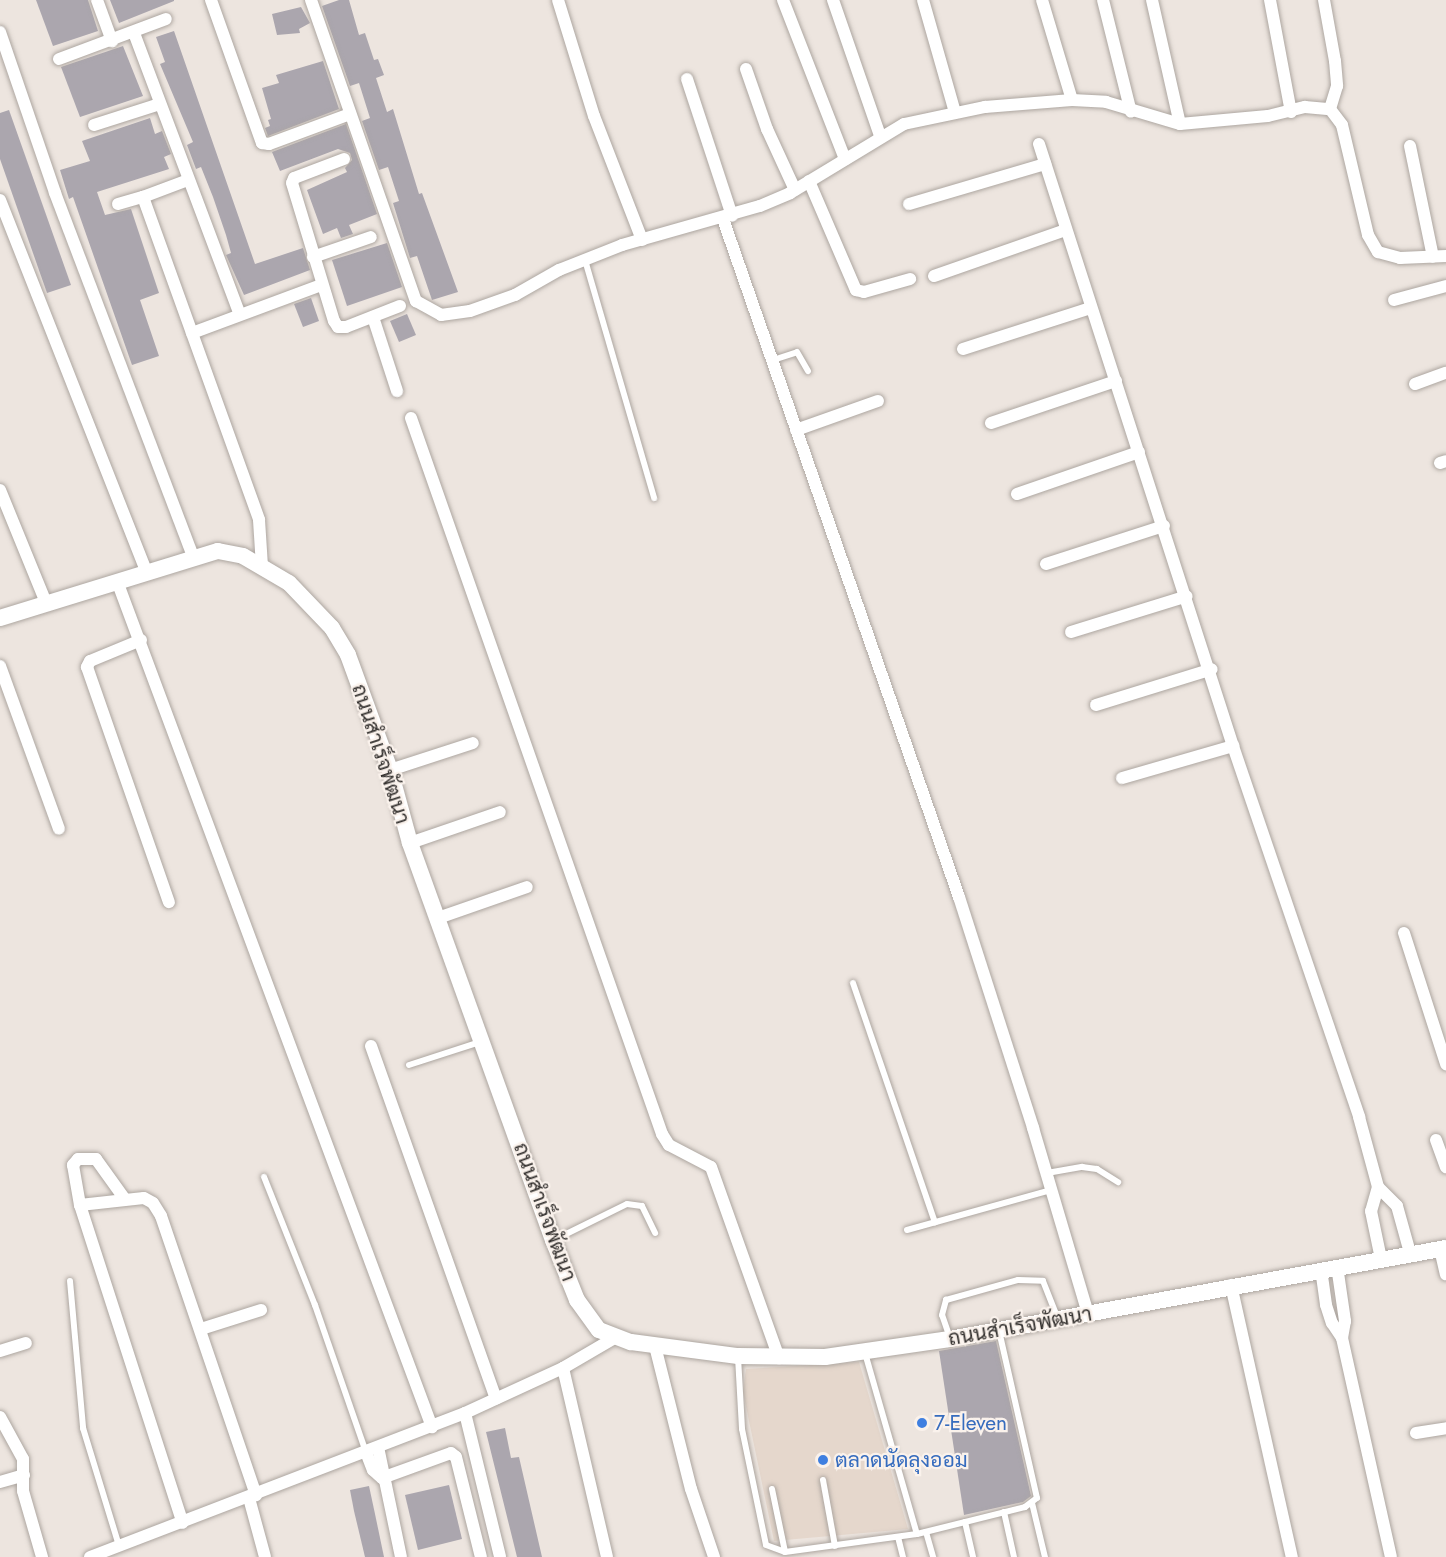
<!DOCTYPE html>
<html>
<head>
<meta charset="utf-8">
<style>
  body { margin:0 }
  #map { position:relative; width:1446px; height:1557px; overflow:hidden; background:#ede5df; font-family:Jost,Sarabun,sans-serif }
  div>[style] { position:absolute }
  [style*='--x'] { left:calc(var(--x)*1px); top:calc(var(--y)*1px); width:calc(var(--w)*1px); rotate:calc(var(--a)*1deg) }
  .built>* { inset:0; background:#e5d7cc }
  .building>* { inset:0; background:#aba6ae }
  .roads { filter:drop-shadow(0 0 2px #ada6a0) drop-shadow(0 0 2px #ada6a0) }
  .lane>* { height:6px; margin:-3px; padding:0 3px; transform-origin:3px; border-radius:3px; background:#fff }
  .street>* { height:12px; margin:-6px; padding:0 6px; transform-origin:6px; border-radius:6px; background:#fff }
  .secondary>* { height:16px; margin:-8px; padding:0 8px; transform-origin:8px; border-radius:8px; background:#fff }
  .dots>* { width:16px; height:16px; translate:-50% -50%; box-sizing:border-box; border:3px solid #faf2ec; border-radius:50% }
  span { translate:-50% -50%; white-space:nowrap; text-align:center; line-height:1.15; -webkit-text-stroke:4.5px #faf2ec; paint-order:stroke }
  .street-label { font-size:21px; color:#34312f }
  .shop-label { font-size:21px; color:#366cbe }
  .left { translate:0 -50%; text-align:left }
</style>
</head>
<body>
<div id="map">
  <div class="built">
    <div style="clip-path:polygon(859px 1362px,908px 1529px,774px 1541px,743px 1392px,746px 1369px)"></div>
  </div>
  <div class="building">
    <div style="clip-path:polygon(36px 0,88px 0,98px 31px,53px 46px)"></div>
    <div style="clip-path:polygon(110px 0,174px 0,174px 1px,119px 23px)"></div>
    <div style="clip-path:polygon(339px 0,349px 0,359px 35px,365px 33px,374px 60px,378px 59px,384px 75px,376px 78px,387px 112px,393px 109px,419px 194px,422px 193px,458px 292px,432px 300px,417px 256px,410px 258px,393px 203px,399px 201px,388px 167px,379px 170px,362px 121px,370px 118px,359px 83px,350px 86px,322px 6px)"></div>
    <div style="clip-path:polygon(301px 7px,310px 23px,299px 29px,300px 33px,277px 35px,272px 14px)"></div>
    <div style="clip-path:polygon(174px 31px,255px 264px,303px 248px,310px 270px,244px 295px,226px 255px,231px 253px,226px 235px,213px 197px,201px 167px,196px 169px,187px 145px,193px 142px,160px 64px,165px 62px,156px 37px)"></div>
    <div style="clip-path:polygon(123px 46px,143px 96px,80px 117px,61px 67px)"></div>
    <div style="clip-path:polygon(323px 61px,339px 109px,268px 136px,265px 128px,270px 126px,268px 120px,271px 119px,262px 88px,279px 83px,276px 75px)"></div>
    <div style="clip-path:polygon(9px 110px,71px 285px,47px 293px,0 159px,0 113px)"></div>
    <div style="clip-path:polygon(150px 118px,155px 134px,162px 131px,171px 154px,164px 157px,169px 169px,97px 192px,105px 215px,131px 209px,159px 293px,140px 300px,159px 356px,132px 365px,73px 197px,69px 199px,60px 170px,90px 161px,82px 141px)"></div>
    <div style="clip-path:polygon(346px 124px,377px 214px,349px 225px,353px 234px,341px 238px,337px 228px,323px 234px,307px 190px,347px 172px,345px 168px,352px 160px,350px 153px,338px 149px,280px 171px,272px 152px)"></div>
    <div style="clip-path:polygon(387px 243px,402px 287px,347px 306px,332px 260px)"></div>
    <div style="clip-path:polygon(311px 298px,319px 321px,303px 327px,294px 304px)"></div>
    <div style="clip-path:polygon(407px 314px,416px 335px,399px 342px,390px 321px)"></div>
    <div style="clip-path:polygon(996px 1341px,1031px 1496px,1023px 1502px,964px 1515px,939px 1351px)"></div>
    <div style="clip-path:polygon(505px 1428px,511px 1458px,519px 1457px,542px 1557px,517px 1557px,486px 1432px)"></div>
    <div style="clip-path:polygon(449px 1485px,462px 1539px,418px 1550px,405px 1495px)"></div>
    <div style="clip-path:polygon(369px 1486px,375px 1514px,384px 1557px,365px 1557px,354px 1511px,350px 1490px)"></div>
  </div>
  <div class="roads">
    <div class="lane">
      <div style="--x:585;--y:260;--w:248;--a:73.8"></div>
      <div style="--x:770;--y:361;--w:28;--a:-18"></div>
      <div style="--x:797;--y:352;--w:22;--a:60"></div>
      <div style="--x:853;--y:983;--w:253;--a:71.1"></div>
      <div style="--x:409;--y:1065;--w:75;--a:-17.9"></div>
      <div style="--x:1047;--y:1173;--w:36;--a:-10"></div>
      <div style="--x:1082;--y:1167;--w:15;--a:8"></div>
      <div style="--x:1097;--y:1169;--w:25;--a:32"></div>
      <div style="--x:264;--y:1177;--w:138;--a:68.3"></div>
      <div style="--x:315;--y:1305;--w:156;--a:70.9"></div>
      <div style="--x:907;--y:1230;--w:149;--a:-15.5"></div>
      <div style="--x:554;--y:1240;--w:81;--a:-26.3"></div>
      <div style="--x:627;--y:1204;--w:15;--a:8"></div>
      <div style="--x:642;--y:1206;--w:30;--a:64"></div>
      <div style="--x:70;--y:1281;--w:148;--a:84.9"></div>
      <div style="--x:83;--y:1428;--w:123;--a:73"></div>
      <div style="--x:950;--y:1338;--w:24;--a:-109"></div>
      <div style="--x:942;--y:1315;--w:16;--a:-75"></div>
      <div style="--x:946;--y:1300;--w:75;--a:-15.5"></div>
      <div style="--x:1018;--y:1280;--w:25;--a:2"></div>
      <div style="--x:1043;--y:1281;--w:41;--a:68.5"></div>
      <div style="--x:865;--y:1353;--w:188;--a:74"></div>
      <div style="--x:917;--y:1534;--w:111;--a:-14"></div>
      <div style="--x:1025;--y:1507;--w:15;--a:-37"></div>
      <div style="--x:1037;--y:1498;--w:171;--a:-102.8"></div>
      <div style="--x:738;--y:1357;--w:72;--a:86.8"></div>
      <div style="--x:742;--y:1429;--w:118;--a:78.3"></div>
      <div style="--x:766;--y:1545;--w:20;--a:20"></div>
      <div style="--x:785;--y:1552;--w:133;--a:-7.8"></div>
      <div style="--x:823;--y:1480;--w:67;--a:79.7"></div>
      <div style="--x:772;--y:1489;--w:64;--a:78.3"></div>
      <div style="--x:1032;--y:1503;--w:56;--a:76.5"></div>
      <div style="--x:1004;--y:1512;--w:46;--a:77.5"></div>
      <div style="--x:965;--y:1522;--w:36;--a:77"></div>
      <div style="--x:926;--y:1532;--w:26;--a:74"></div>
      <div style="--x:898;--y:1537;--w:21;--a:76"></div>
    </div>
    <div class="street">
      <div style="--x:97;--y:0;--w:44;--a:69.9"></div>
      <div style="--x:211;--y:0;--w:152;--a:70.4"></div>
      <div style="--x:262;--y:143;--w:7;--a:8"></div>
      <div style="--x:269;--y:144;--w:86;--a:-20.3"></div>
      <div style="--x:311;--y:0;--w:319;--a:70.8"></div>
      <div style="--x:416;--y:301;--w:29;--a:29"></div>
      <div style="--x:441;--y:315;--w:29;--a:-8"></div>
      <div style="--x:470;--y:311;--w:48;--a:-19.6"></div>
      <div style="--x:515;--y:295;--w:51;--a:-29.6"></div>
      <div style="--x:559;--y:270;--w:68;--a:-21.6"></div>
      <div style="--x:622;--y:245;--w:143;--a:-15.8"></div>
      <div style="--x:760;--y:206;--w:33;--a:-23"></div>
      <div style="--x:790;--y:193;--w:133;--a:-31.2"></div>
      <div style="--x:904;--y:124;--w:83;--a:-11.9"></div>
      <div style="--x:985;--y:107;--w:87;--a:-4.6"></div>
      <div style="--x:558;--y:0;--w:121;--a:72.8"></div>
      <div style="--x:594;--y:116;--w:133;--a:68.8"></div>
      <div style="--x:783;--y:0;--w:171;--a:68.7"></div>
      <div style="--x:833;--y:0;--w:144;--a:70.9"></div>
      <div style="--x:923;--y:0;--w:116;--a:74.1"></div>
      <div style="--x:1042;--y:0;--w:104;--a:73.3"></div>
      <div style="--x:1072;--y:100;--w:34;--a:3"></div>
      <div style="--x:1106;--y:102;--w:77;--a:16.6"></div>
      <div style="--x:1180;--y:124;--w:88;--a:-5.2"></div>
      <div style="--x:1268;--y:116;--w:38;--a:-14"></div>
      <div style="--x:1305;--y:107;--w:25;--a:5"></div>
      <div style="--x:1330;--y:109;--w:20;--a:53"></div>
      <div style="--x:1342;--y:125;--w:113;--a:76.7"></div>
      <div style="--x:1368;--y:235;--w:20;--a:60"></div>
      <div style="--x:1378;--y:252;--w:23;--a:15"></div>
      <div style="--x:1400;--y:258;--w:46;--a:-2.5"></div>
      <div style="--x:1103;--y:0;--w:115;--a:76"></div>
      <div style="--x:1152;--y:0;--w:127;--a:77.3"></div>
      <div style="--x:1270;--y:0;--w:114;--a:79.4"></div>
      <div style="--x:1324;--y:0;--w:62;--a:79.8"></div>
      <div style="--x:1335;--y:61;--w:25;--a:85"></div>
      <div style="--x:1337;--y:86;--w:24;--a:107"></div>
      <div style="--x:0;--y:32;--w:170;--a:71.1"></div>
      <div style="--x:55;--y:193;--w:388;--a:69.2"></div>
      <div style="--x:134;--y:33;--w:299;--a:69.4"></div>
      <div style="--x:59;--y:59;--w:114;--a:-20.5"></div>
      <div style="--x:746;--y:69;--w:64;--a:70.7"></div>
      <div style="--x:767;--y:129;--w:67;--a:65.3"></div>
      <div style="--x:687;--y:79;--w:144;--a:71.8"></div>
      <div style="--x:94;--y:125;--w:69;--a:-17.7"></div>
      <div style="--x:1039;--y:144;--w:632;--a:72.14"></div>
      <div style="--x:1233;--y:746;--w:392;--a:71.2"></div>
      <div style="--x:1359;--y:1117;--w:73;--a:74.8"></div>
      <div style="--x:1378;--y:1187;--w:27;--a:45"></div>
      <div style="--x:1397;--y:1206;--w:49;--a:74.5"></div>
      <div style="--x:1410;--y:146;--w:113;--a:78.3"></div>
      <div style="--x:344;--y:159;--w:53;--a:159.2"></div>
      <div style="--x:294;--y:178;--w:5;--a:112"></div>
      <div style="--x:292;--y:183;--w:144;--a:73.1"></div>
      <div style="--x:334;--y:321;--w:7;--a:56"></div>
      <div style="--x:338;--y:327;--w:8;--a:0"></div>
      <div style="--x:346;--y:327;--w:58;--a:-21.3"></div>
      <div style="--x:188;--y:180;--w:48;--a:159.3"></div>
      <div style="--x:143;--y:197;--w:343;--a:70.2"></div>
      <div style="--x:259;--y:520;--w:46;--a:86.3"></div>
      <div style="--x:809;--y:181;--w:119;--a:66.7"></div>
      <div style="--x:856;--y:290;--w:8;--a:14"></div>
      <div style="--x:864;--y:292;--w:48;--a:-15.8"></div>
      <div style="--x:0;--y:200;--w:399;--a:68.5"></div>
      <div style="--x:118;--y:204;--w:26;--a:-16"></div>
      <div style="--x:909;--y:204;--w:142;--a:-16.4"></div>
      <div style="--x:723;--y:219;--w:718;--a:70.81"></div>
      <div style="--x:959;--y:897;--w:243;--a:72.2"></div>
      <div style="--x:1033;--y:1128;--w:194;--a:73.5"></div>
      <div style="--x:313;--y:257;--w:61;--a:-19"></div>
      <div style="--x:934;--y:276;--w:139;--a:-19.3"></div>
      <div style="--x:1394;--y:300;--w:54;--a:-15.1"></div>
      <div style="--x:373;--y:317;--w:78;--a:72"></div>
      <div style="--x:192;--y:333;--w:138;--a:-20.4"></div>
      <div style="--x:963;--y:349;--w:134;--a:-17.8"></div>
      <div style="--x:1415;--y:384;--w:33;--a:-20"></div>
      <div style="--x:411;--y:418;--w:759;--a:70.68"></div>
      <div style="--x:662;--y:1134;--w:13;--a:58"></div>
      <div style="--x:669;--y:1145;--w:47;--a:27.6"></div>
      <div style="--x:711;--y:1167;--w:203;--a:70.4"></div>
      <div style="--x:991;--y:423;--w:132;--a:-18.6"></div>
      <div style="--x:796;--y:430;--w:87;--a:-19.5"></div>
      <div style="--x:1440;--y:463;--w:6;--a:-18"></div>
      <div style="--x:0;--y:490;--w:124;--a:67.8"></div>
      <div style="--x:1017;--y:494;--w:129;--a:-19"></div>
      <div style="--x:1046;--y:564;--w:124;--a:-17.9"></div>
      <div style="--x:117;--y:581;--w:903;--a:69.58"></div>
      <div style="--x:1071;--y:632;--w:121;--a:-17.2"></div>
      <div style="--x:141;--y:640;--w:55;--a:157.6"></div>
      <div style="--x:90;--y:661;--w:7;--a:117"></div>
      <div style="--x:87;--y:667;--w:249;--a:70.8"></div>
      <div style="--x:0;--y:666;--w:173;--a:70.1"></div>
      <div style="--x:1096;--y:705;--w:121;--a:-17.2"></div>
      <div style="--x:390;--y:770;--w:87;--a:-18"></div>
      <div style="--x:1122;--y:778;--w:116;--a:-16.1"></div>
      <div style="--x:410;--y:843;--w:95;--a:-19"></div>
      <div style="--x:438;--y:918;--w:94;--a:-19.2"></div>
      <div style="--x:1404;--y:933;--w:138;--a:72.2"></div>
      <div style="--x:371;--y:1046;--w:374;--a:70.5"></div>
      <div style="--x:1436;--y:1140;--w:29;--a:70"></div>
      <div style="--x:1378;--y:1187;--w:25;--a:106"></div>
      <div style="--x:1371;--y:1211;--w:49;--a:78.2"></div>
      <div style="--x:124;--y:1198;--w:48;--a:-125.7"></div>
      <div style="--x:96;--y:1159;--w:18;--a:180"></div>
      <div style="--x:78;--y:1159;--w:8;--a:130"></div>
      <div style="--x:73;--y:1165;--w:41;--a:80.1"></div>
      <div style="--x:80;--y:1205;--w:334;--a:72.1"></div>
      <div style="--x:80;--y:1205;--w:64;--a:-6.2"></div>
      <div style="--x:144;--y:1198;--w:10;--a:29"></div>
      <div style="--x:153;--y:1203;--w:15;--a:58"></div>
      <div style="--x:161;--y:1216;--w:295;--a:71.2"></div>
      <div style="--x:1440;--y:1249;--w:26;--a:77"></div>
      <div style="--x:1337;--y:1266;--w:56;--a:81.7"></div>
      <div style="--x:1345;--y:1321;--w:17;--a:100"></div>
      <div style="--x:1342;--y:1338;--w:224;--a:77.4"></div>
      <div style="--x:1321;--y:1269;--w:36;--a:82"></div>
      <div style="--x:1326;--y:1305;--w:19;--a:72"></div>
      <div style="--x:1332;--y:1323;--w:18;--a:56"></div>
      <div style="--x:1231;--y:1285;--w:279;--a:77.4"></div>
      <div style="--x:201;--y:1329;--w:63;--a:-17.6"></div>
      <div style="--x:655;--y:1346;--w:147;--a:75.9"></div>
      <div style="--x:691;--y:1489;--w:72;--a:71.3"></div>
      <div style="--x:0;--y:1351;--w:27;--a:-17"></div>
      <div style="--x:563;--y:1368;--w:194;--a:76.9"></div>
      <div style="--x:465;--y:1413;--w:148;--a:76.3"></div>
      <div style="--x:0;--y:1417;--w:48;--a:61.3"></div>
      <div style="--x:23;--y:1459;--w:32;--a:90"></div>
      <div style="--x:23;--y:1491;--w:69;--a:73.9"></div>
      <div style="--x:1416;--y:1433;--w:30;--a:-9"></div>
      <div style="--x:378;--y:1447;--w:112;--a:78.2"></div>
      <div style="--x:366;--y:1452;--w:19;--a:69"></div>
      <div style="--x:373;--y:1470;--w:12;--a:42"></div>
      <div style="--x:382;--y:1478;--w:73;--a:-19.9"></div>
      <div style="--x:451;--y:1453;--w:6;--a:39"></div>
      <div style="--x:456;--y:1457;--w:103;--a:76"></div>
      <div style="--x:0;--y:1482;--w:25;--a:-16"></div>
      <div style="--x:249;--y:1498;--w:61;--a:74.8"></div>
      <div style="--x:90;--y:1557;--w:402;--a:-21"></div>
      <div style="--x:465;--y:1413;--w:108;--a:-24.7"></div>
      <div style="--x:563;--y:1368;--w:61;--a:-30.3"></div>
    </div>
    <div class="secondary">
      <div style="--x:0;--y:618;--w:228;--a:-17.1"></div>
      <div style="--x:218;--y:551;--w:25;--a:11"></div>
      <div style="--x:243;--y:556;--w:53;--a:30.4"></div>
      <div style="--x:289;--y:583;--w:62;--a:46.3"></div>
      <div style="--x:332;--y:628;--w:31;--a:59"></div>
      <div style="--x:348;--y:655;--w:122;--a:69.9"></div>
      <div style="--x:390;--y:770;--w:76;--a:74.7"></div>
      <div style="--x:410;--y:843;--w:422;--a:70.2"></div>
      <div style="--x:553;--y:1240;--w:65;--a:68.2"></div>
      <div style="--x:577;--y:1300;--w:37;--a:54"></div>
      <div style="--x:599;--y:1330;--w:34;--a:21"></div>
      <div style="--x:631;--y:1342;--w:108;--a:7.5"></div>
      <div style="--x:738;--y:1356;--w:87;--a:0.7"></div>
      <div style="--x:825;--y:1357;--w:126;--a:-8.2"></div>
      <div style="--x:950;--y:1339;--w:504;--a:-10.4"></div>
    </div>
  </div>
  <div class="dots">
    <div style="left:922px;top:1423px;background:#3f7fe0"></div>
    <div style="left:823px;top:1460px;background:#3f7fe0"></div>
  </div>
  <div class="street-label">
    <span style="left:381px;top:754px;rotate:72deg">ถนนสำเร็จพัฒนา</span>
    <span style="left:545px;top:1212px;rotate:70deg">ถนนสำเร็จพัฒนา</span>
    <span style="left:1020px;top:1326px;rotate:-10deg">ถนนสำเร็จพัฒนา</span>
  </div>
  <div class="shop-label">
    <span class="left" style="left:934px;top:1423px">7-Eleven</span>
    <span class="left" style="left:835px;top:1460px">ตลาดนัดลุงออม</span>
  </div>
</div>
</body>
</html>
